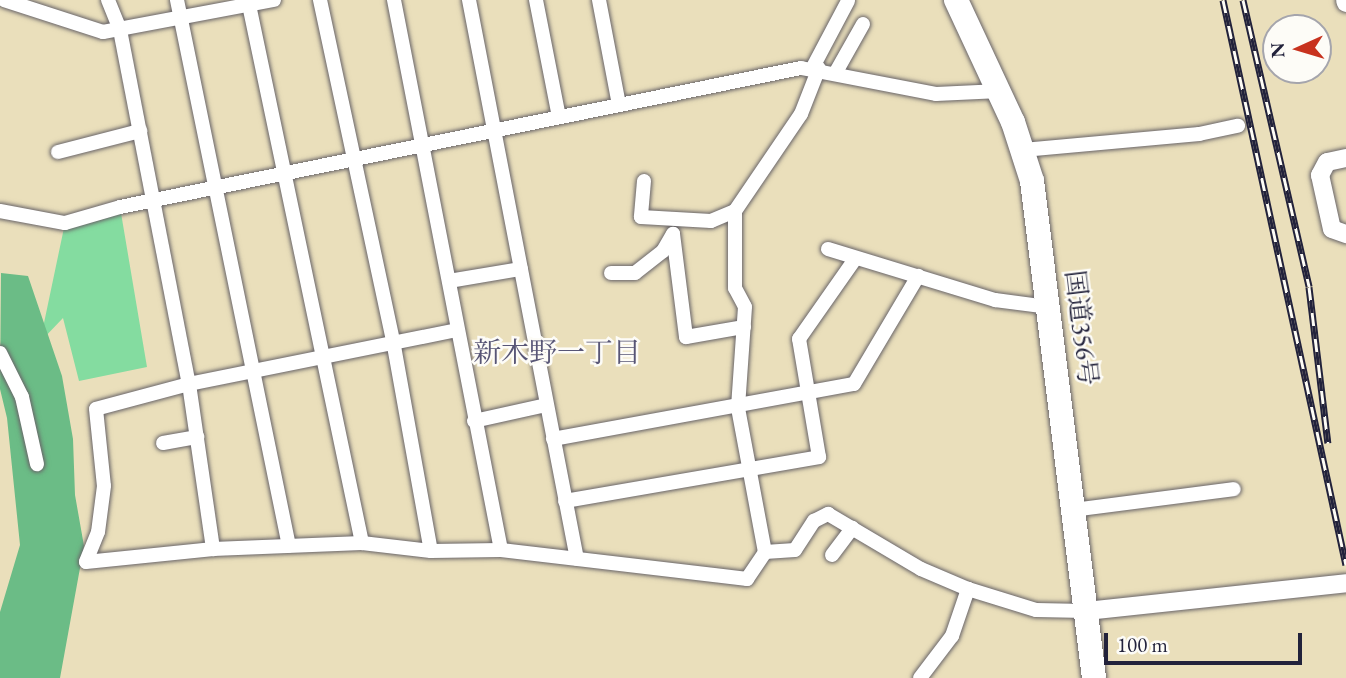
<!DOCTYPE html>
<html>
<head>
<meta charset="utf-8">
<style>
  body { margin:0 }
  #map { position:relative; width:1346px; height:678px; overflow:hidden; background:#eadfbb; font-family:"EB Garamond","Noto Serif JP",serif }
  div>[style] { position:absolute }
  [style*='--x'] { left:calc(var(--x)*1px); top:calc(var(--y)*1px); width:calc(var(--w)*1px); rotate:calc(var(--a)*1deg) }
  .green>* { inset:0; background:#84dca0 }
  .forest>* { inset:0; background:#6bbc86 }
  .roads { filter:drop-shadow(0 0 2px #686468) drop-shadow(0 0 2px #686468) }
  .minor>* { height:14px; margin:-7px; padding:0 7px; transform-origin:7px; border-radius:7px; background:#fff }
  .tertiary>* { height:18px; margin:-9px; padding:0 9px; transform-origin:9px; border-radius:9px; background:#fff }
  .trunk>* { height:24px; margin:-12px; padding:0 12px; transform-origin:12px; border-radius:12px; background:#fff }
  .rail>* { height:7px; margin-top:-3.5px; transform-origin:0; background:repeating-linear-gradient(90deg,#fdfcf7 0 13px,#22223b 0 26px); box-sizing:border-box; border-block:2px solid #22223b }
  span { translate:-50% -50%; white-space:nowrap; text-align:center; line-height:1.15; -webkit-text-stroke:5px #fdfcf7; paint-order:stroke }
  .street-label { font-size:26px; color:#22223b }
  .neighbourhood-label { font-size:28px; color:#585676 }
  .north { position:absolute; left:1262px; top:14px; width:70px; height:70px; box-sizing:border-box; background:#fdfcf7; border:2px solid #a5a5ac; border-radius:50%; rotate:266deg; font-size:19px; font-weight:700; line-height:28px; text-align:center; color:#22223b }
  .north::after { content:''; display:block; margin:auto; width:24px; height:32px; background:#c8321e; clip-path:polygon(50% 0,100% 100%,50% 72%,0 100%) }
  .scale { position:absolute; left:1104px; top:633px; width:198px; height:32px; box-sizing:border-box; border:4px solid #22223b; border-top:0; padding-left:9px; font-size:21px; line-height:24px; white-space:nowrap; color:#22223b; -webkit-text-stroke:5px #fdfcf7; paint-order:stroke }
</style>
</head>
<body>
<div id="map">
  <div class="green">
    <div style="clip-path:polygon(120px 207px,147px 367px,79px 381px,63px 318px,40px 342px,65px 223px)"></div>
  </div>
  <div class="forest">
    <div style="clip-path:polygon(1px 273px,28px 276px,62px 376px,73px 439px,75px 495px,84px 546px,60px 678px,0 678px,0 612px,20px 545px,7px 418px,0 389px)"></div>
  </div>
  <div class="roads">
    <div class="minor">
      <div style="--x:4;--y:0;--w:104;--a:17.9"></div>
      <div style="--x:103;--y:32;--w:174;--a:-10.6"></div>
      <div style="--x:108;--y:0;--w:32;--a:68"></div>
      <div style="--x:120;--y:30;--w:361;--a:79"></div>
      <div style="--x:189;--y:384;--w:167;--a:81.7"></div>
      <div style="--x:177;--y:0;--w:557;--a:78.41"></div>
      <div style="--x:248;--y:0;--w:555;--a:78.14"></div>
      <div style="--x:320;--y:0;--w:354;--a:77.9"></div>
      <div style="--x:394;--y:346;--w:208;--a:79.8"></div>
      <div style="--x:394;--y:0;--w:560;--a:78.99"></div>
      <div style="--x:469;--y:0;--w:569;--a:79.07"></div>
      <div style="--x:536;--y:0;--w:119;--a:78.9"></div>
      <div style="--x:599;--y:0;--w:107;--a:79.2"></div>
      <div style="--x:813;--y:67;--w:75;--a:-62.1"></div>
      <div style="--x:836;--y:72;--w:55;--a:-60.6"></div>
      <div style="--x:1023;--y:150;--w:177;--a:-5.2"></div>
      <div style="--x:1199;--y:134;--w:40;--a:-12"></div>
      <div style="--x:58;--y:152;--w:85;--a:-14.4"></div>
      <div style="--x:644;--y:181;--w:36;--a:95"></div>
      <div style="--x:641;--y:217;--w:70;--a:3.3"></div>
      <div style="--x:711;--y:221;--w:26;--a:-23"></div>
      <div style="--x:735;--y:211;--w:117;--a:-55.8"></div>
      <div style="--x:801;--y:114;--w:49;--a:-68.6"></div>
      <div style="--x:0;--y:211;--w:66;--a:10.5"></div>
      <div style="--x:65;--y:223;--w:57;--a:-16.2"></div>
      <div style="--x:120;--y:207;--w:695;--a:-11.54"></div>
      <div style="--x:801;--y:68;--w:137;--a:10.9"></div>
      <div style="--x:936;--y:94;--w:64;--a:-2.7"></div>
      <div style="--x:735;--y:211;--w:77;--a:90"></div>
      <div style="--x:735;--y:288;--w:21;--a:62"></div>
      <div style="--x:745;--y:307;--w:101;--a:94"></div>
      <div style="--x:738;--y:408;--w:147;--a:79.4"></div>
      <div style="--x:673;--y:234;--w:104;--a:82.8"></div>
      <div style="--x:686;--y:337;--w:59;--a:-9.8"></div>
      <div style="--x:828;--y:249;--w:175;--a:17"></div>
      <div style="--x:995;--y:300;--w:53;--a:7.5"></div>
      <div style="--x:611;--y:273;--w:24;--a:0"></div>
      <div style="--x:635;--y:273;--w:36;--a:-38"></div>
      <div style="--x:663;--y:251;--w:20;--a:-60"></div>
      <div style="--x:449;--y:281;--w:73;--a:-9.5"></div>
      <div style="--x:457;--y:330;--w:273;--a:168.6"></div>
      <div style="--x:189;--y:384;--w:96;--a:165"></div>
      <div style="--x:96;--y:409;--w:77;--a:84.1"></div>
      <div style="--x:104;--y:486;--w:46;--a:97.4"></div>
      <div style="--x:98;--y:532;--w:32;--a:112"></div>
      <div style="--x:86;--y:562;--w:128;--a:-5.8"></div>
      <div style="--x:213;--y:549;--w:149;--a:-2.3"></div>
      <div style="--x:362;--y:543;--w:69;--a:6.6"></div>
      <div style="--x:431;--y:551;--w:70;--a:-0.8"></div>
      <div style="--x:501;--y:550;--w:248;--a:6.7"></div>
      <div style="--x:747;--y:579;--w:32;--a:-56"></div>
      <div style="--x:765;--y:552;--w:30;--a:-4"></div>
      <div style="--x:795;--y:550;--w:35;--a:-57"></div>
      <div style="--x:814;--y:521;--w:16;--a:-27"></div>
      <div style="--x:828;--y:514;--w:108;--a:30.6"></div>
      <div style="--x:921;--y:569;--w:51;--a:23.1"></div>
      <div style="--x:968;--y:589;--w:71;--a:17.2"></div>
      <div style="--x:1036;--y:610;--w:50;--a:1.1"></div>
      <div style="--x:0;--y:353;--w:49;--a:63.4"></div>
      <div style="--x:22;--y:397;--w:69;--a:77.4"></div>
      <div style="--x:474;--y:421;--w:74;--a:-12.5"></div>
      <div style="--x:553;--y:439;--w:306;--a:-10.4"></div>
      <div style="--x:854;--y:384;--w:126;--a:-59.3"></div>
      <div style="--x:163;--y:443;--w:35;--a:-10"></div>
      <div style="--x:565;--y:501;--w:258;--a:-9.8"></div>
      <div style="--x:819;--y:457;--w:120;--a:-99.6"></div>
      <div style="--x:799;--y:339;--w:98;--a:-55"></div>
      <div style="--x:1073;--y:510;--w:162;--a:-7.4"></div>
      <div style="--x:832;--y:555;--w:34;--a:-53"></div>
      <div style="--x:920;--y:678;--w:53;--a:-52.7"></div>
      <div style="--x:952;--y:636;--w:50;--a:-71.2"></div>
    </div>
    <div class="tertiary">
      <div style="--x:1345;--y:0;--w:3;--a:72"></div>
      <div style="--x:1346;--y:158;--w:19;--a:168"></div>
      <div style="--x:1327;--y:162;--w:15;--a:118"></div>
      <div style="--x:1320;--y:175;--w:55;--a:77.5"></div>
      <div style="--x:1332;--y:229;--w:15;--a:20"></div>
      <div style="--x:1086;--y:611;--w:262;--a:-6.1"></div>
    </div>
    <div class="trunk">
      <div style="--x:956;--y:0;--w:135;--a:65"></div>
      <div style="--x:1013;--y:122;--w:62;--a:72.1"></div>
      <div style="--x:1032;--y:181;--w:501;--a:82.89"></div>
    </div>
  </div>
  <div class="rail">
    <div style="--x:1223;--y:0;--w:578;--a:77.72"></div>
    <div style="--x:1243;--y:0;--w:294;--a:77"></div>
    <div style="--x:1309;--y:287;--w:157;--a:83.1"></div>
  </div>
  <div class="street-label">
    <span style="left:1081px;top:328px;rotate:83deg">国道356号</span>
  </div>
  <div class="neighbourhood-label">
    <span style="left:557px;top:352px">新木野一丁目</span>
  </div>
  <div class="north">N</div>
  <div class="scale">100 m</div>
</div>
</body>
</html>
